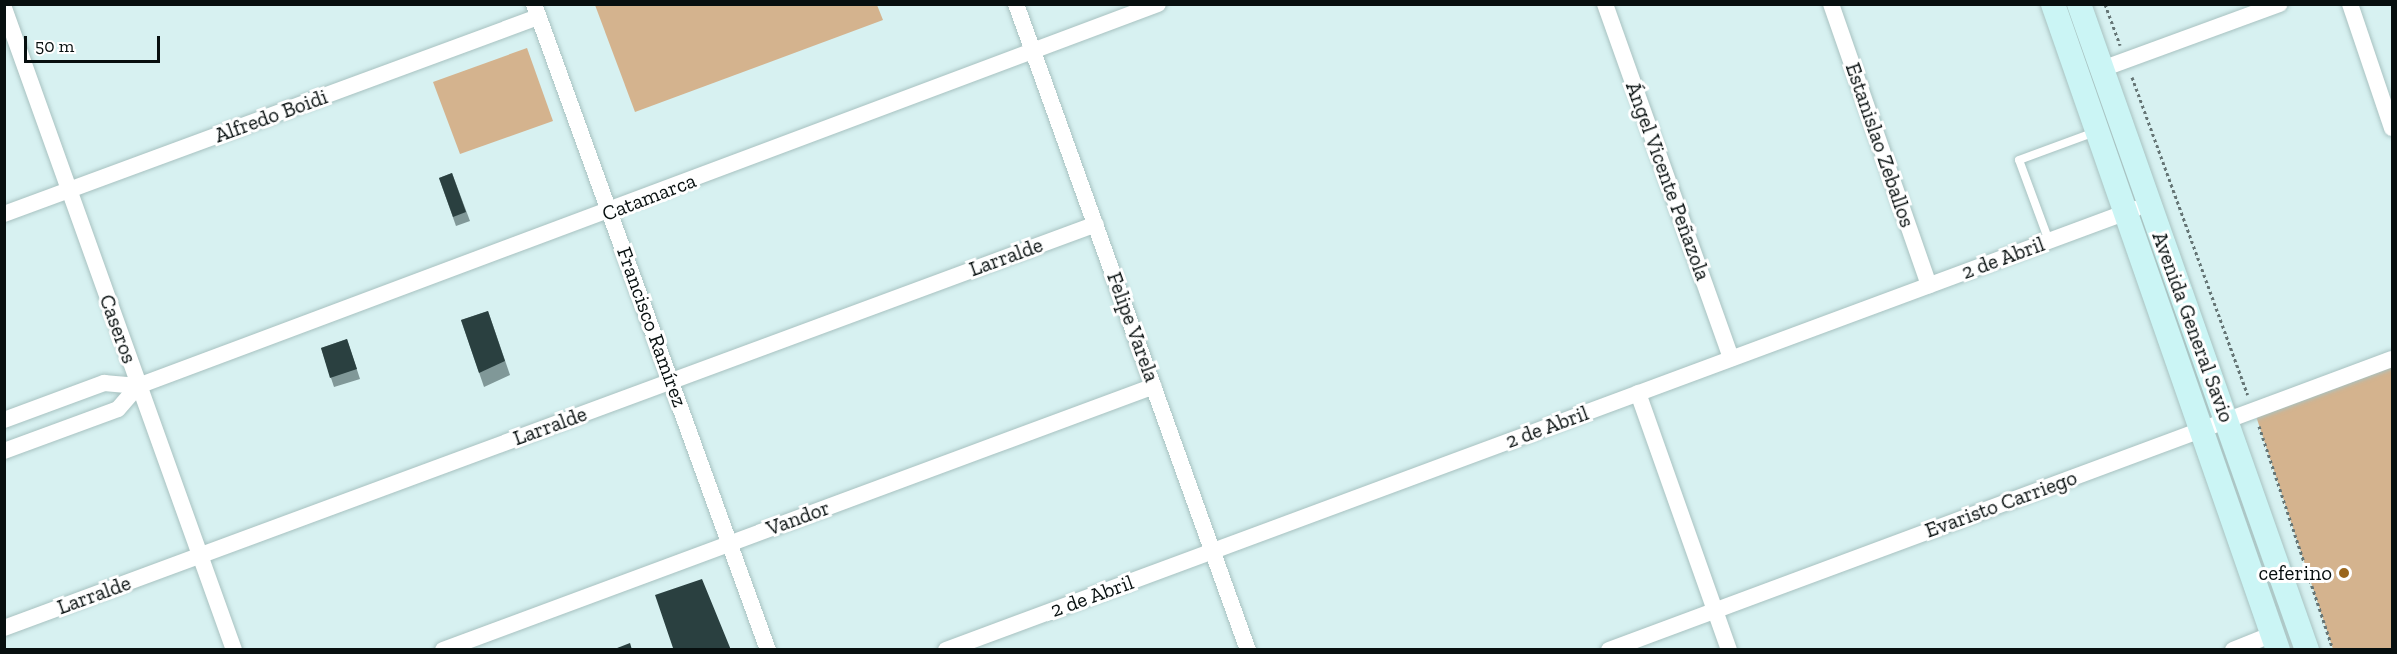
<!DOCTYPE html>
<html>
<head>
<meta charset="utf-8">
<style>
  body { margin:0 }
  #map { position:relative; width:2397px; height:654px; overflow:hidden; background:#d7f1f1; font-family:"Zilla Slab",serif }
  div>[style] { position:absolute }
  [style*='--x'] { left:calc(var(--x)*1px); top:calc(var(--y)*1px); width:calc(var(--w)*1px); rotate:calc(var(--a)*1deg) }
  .green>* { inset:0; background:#d4b38e }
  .path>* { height:3px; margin-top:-1.5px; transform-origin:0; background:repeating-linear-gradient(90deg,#657575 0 3px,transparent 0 6px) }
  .roads { filter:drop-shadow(0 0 2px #a8c2c1) drop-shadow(0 0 2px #a8c2c1) }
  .service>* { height:8px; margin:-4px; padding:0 4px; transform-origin:4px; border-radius:4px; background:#fff }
  .minor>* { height:16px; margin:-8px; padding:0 8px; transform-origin:8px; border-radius:8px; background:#fff }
  .secondary>* { height:24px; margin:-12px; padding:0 12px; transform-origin:12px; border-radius:12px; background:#cbf5f5 }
  .wall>* { inset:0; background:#809898 }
  .building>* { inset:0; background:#2a4040 }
  .dots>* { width:16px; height:16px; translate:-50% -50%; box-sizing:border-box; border:3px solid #fff; border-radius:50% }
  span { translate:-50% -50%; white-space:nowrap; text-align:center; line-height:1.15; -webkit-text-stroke:6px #fff; paint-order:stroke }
  .street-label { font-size:21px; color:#070f0f }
  .poi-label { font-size:21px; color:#070f0f }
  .right { translate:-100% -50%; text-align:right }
  .frame { position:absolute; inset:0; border:6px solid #070f0f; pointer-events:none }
  .scale { position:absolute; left:24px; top:36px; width:136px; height:27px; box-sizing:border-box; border:3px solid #070f0f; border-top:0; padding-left:8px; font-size:18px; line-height:21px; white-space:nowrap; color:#070f0f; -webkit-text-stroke:4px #fff; paint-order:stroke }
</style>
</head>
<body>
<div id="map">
  <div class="green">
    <div style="clip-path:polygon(595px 5px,877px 5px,883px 20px,635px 112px)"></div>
    <div style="clip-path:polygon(527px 48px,553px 121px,460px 154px,433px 82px)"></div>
    <div style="clip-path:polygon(2392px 359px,2392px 649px,2333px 649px,2254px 410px)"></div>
  </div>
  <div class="path">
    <div style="--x:2105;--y:4;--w:44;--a:69.9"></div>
    <div style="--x:2132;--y:77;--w:338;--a:70"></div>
    <div style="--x:2259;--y:426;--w:236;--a:71.7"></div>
  </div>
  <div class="roads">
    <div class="service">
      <div style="--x:2049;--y:241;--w:86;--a:-110.3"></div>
      <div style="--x:2019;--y:160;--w:81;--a:-20.2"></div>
    </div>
    <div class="minor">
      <div style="--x:534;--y:4;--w:687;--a:70.09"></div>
      <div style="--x:1016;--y:4;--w:686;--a:70.25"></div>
      <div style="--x:1605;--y:4;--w:376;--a:70.4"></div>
      <div style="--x:1831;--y:4;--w:298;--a:70.8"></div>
      <div style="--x:2350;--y:4;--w:131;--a:71.3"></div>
      <div style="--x:4;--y:8;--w:682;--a:70.29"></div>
      <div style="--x:2102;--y:69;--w:189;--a:-20.1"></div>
      <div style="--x:4;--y:214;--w:569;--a:-20.25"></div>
      <div style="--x:1638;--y:393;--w:273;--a:70.5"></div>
      <div style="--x:4;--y:420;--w:107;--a:-20.3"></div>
      <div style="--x:104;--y:383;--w:34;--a:5"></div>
      <div style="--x:138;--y:386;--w:1089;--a:-20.53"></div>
      <div style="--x:4;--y:451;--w:121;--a:-20.2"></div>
      <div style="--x:118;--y:409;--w:30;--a:-49"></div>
      <div style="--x:4;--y:628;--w:1164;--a:-20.3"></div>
      <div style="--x:443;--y:650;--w:758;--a:-20.37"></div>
      <div style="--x:946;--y:650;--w:1268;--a:-20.35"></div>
      <div style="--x:1609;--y:650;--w:835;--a:-20.39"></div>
      <div style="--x:2233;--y:650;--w:43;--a:-21.8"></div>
    </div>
    <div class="secondary">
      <div style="--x:2053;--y:4;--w:684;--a:70.8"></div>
      <div style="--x:2079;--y:4;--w:685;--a:70.56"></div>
    </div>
  </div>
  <div class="wall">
    <div style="clip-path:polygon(452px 173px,470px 221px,456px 226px,439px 178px)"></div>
    <div style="clip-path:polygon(488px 311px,510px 375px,484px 387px,461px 320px)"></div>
    <div style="clip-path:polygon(347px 339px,360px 379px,334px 387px,321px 348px)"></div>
  </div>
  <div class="building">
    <div style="clip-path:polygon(452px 173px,466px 212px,453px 217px,439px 178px)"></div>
    <div style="clip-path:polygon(488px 311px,505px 361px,479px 373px,461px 320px)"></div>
    <div style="clip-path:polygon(347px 339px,357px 369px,330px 378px,321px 348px)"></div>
    <div style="clip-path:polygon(702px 579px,731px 650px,669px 650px,673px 648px,655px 595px)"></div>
    <div style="clip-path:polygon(630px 643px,632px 650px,612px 650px)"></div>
  </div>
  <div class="dots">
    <div style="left:2344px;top:573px;background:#9a661d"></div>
  </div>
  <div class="street-label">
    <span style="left:271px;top:116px;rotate:-20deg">Alfredo Boidi</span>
    <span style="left:1880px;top:145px;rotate:71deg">Estanislao Zeballos</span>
    <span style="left:1668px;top:181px;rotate:70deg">Ángel Vicente Peñazola</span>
    <span style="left:649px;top:197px;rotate:-21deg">Catamarca</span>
    <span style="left:1006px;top:257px;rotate:-20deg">Larralde</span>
    <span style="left:2003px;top:258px;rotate:-20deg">2 de Abril</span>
    <span style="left:652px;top:327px;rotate:70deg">Francisco Ramírez</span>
    <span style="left:1133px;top:327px;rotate:70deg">Felipe Varela</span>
    <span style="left:2193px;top:327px;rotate:70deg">Avenida General Savio</span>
    <span style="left:118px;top:329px;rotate:70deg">Caseros</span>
    <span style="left:550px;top:426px;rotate:-20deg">Larralde</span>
    <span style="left:1547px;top:427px;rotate:-20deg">2 de Abril</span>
    <span style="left:2001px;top:504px;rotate:-20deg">Evaristo Carriego</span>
    <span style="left:798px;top:518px;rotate:-20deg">Vandor</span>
    <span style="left:94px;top:595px;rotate:-20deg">Larralde</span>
    <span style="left:1092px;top:596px;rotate:-20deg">2 de Abril</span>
  </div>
  <div class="poi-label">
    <span class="right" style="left:2332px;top:573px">ceferino</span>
  </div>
  <div class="frame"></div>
  <div class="scale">50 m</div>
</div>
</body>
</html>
